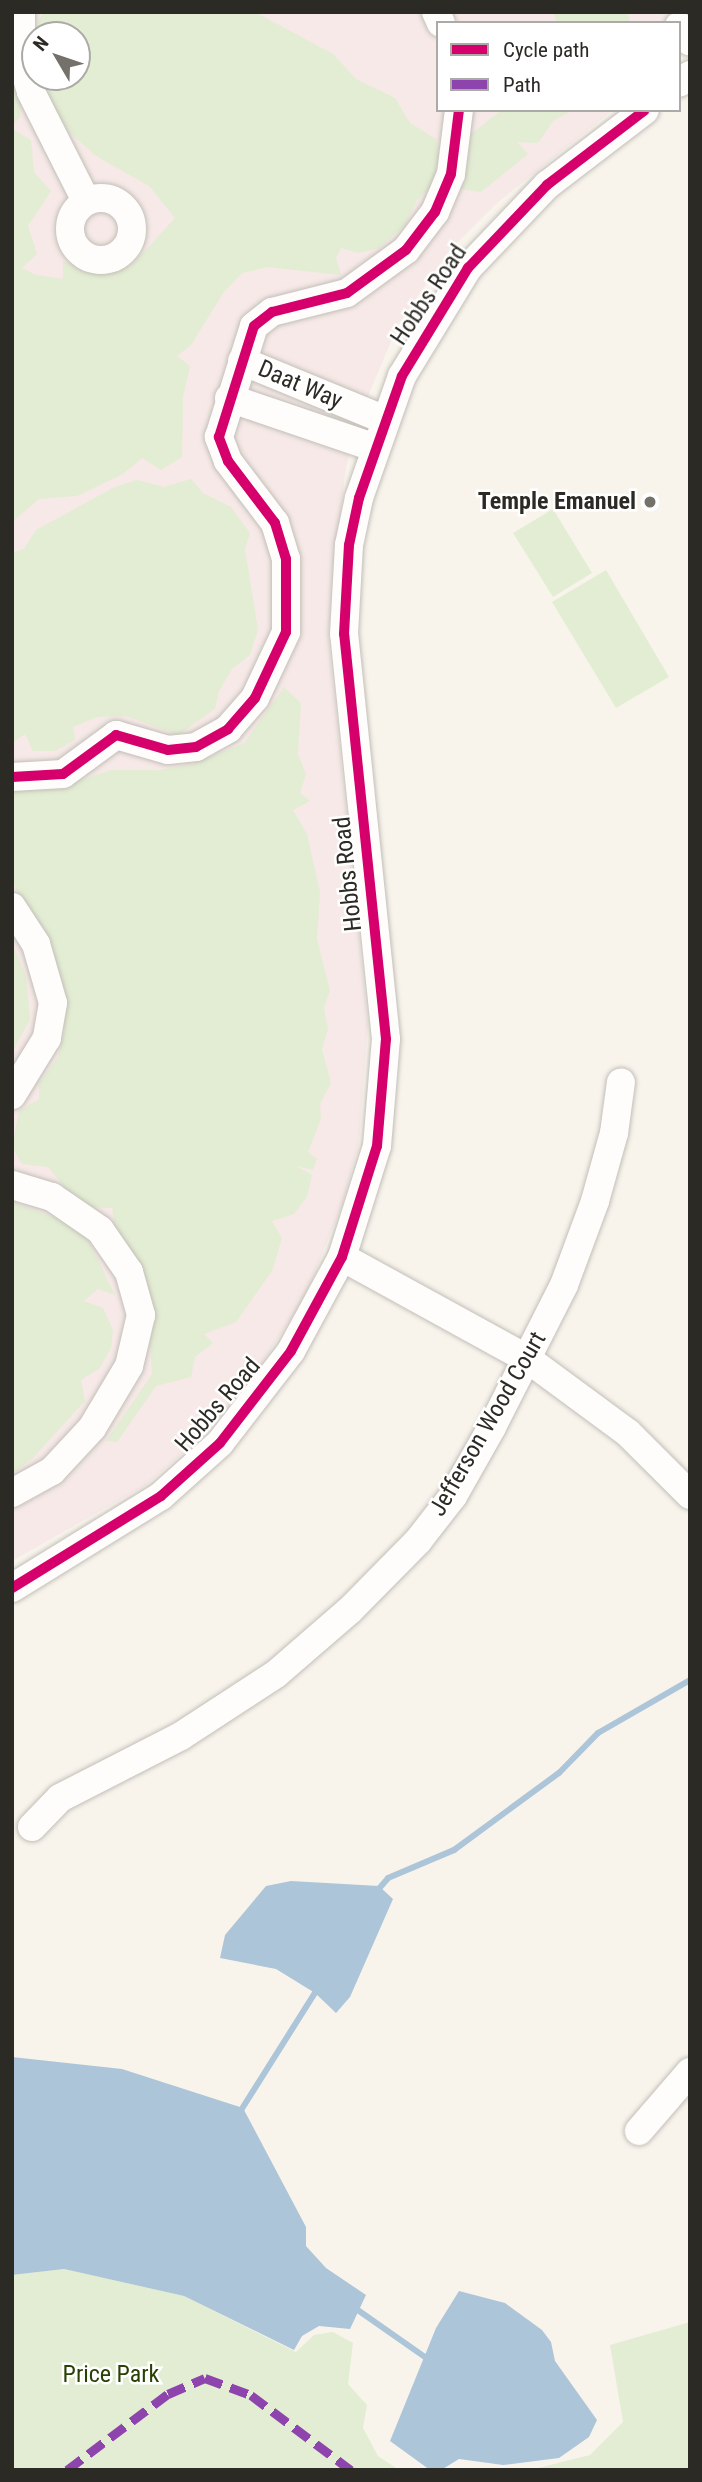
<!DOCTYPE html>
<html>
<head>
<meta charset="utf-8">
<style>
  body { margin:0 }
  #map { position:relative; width:702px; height:2482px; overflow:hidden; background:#f8f4ec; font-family:"Roboto Condensed",sans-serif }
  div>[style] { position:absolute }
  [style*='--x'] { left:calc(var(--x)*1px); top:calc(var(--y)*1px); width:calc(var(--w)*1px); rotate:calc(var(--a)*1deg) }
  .education>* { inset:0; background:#f6e9e7 }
  .green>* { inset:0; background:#e3edd3 }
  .water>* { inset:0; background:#adc5d8 }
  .stream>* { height:6px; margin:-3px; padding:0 3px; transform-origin:3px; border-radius:3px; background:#adc5d8 }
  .roads { filter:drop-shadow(0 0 2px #c2bfb8) drop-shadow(0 0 2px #c2bfb8) }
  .minor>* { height:28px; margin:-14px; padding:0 14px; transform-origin:14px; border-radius:14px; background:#fefdfc }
  .minor>.ring { margin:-14px; padding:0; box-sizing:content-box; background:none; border:28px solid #fefdfc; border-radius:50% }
  .quiet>* { height:9px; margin-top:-4.5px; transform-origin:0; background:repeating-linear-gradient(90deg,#8e44ad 0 18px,transparent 0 27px) }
  .cycleway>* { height:10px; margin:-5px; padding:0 5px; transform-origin:5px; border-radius:5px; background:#d6006c }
  .dots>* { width:19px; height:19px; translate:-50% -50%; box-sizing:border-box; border:4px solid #fff; border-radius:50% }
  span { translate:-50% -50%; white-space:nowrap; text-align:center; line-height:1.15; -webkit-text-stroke:5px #fff; paint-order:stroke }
  .street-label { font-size:24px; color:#2c2a24 }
  .poi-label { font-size:24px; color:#2c2a24; font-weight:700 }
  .right { translate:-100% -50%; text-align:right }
  .park-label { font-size:24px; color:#284104 }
  .frame { position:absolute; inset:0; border:14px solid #2c2a24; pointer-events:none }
  .legend { position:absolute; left:436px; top:21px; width:245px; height:91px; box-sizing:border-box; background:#fff; border:2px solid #abaaa7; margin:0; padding:9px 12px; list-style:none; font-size:21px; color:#2c2a24 }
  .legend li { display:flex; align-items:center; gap:14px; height:35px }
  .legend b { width:35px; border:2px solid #abaaa7 }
  .north { position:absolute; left:21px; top:21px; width:70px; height:70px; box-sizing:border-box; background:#fff; border:2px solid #abaaa7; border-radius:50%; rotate:309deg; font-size:19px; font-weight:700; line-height:28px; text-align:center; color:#2c2a24 }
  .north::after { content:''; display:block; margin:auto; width:24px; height:32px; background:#73716a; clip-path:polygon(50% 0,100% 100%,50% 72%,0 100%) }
</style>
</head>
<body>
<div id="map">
  <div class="education">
    <div style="clip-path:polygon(evenodd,12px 12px,671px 12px,677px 23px,438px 23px,438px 110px,613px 110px,498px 202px,448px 252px,398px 325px,358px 420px,345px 473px,328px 635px,368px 1025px,359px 1143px,343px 1203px,305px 1297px,245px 1389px,206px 1433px,146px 1485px,12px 1561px,12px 12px,35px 35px,77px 35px,77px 77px,35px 77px,35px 35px)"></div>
  </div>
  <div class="green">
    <div style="clip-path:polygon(43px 12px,255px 12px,333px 54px,356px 79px,395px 98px,410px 123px,436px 139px,440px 163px,431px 187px,417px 200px,405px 225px,379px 248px,358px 253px,341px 248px,336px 258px,341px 275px,267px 267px,242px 273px,224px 292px,191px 345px,177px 356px,190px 366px,183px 397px,182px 457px,161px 470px,142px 458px,123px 474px,77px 496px,39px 499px,12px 522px,12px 129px,31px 140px,34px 172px,51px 191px,28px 226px,37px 254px,22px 268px,36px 275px,63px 279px,63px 262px,103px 269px,132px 265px,175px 218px,149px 186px,96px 156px,71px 134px,46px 100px,39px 77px,77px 77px,77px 35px,31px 37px)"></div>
    <div style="clip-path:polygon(553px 12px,627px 12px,631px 23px,557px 23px)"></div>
    <div style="clip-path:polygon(12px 73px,21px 99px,20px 117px,12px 127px)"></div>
    <div style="clip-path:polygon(502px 110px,573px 110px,553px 121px,538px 143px,517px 142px,528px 154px,481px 192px,460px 189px,466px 180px,458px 160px,468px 136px)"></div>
    <div style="clip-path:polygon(191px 479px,203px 493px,231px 507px,250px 533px,245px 549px,258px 630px,250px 655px,232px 669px,219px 691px,215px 709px,178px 735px,126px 716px,97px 717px,73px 727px,75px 740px,55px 751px,33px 751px,25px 734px,12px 743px,12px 553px,24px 549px,36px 530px,113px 488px,137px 480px,164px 487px)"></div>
    <div style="clip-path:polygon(553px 509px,592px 573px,553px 597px,513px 533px)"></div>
    <div style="clip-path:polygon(606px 570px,669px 677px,616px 708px,552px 602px)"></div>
    <div style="clip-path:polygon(284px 687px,301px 703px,298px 754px,306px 774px,300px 793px,310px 801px,293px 810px,307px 834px,320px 892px,317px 939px,330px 991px,324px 1007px,328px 1030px,322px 1049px,331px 1083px,320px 1104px,321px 1119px,308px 1152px,317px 1159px,313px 1170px,296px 1166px,312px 1175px,307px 1197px,294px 1214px,272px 1221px,282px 1238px,272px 1271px,236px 1322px,204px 1334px,213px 1343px,195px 1357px,191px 1377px,156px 1386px,117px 1442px,106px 1441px,152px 1374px,148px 1316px,116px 1234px,112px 1208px,91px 1207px,65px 1188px,48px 1167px,22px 1164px,12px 1146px,19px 1111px,39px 1099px,39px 1083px,58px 1057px,65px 1029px,45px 928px,25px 912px,12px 879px,12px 791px,60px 787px,111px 770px,159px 770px,192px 764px,244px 743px)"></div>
    <div style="clip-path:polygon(12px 943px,26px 976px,30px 1019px,12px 1053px)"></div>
    <div style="clip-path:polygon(12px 1202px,82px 1227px,115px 1295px,98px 1289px,84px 1301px,103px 1308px,113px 1330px,111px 1348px,100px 1368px,81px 1380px,85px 1401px,33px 1458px,12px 1474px)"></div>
    <div style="clip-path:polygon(64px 2269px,184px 2296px,296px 2352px,314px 2335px,333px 2332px,353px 2343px,348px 2384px,367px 2405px,363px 2428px,378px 2456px,399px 2470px,12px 2470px,12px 2275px)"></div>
    <div style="clip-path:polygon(690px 2322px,690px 2470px,530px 2470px,590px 2455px,623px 2422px,610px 2345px)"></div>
  </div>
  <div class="water">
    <div style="clip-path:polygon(291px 1881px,379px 1886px,393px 1899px,350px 1997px,336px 2013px,315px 1993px,276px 1969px,220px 1958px,225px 1935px,266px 1886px)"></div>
    <div style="clip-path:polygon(12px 2057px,122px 2069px,243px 2108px,306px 2227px,306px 2246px,326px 2268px,366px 2295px,350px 2329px,319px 2326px,302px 2336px,294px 2350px,184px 2296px,64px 2269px,12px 2275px)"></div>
    <div style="clip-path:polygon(459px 2291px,505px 2303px,542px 2330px,551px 2342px,555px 2361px,597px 2420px,589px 2437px,559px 2458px,503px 2465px,459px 2459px,441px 2470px,430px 2470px,390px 2441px,436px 2328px)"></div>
  </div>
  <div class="stream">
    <div style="--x:376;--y:1892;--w:18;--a:-49"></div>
    <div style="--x:388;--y:1878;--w:72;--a:-23"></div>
    <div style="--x:454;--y:1850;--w:130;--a:-36.3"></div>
    <div style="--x:559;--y:1773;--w:56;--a:-45.7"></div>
    <div style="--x:598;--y:1733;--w:106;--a:-29.9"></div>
    <div style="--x:238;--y:2115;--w:150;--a:-57.8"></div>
    <div style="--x:352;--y:2306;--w:94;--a:35"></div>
  </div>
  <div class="roads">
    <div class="minor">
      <div style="--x:21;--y:12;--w:47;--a:90"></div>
      <div style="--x:21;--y:59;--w:34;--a:73"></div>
      <div style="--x:31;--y:92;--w:122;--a:63.2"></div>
      <div style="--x:436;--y:12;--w:12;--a:66"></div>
      <div style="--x:679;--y:26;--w:19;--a:55"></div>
      <div style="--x:679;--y:83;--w:14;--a:-36"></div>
      <div class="ring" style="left:70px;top:198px;width:34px;height:34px"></div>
      <div style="--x:242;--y:361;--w:155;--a:22.4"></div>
      <div style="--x:229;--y:398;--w:152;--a:18.8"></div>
      <div style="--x:12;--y:777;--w:51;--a:-3.4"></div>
      <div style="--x:63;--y:774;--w:66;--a:-36.3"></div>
      <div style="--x:116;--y:735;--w:54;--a:16.1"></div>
      <div style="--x:168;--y:750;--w:28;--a:-6"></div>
      <div style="--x:196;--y:747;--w:37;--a:-29"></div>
      <div style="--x:228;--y:729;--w:41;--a:-48.9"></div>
      <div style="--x:255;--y:698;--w:73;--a:-64.8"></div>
      <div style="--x:286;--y:632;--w:73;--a:-90"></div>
      <div style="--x:286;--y:559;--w:38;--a:-107"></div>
      <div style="--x:275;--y:523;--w:78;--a:-127.2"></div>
      <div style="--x:228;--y:461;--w:26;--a:-111"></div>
      <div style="--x:219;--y:437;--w:116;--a:-72.5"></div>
      <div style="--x:254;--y:326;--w:23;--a:-38"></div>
      <div style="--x:272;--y:312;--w:77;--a:-14.2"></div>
      <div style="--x:347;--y:293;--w:73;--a:-36.1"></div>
      <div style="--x:406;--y:250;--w:48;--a:-52.7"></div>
      <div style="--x:435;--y:212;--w:41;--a:-67.2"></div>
      <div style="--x:451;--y:174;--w:64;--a:-82.9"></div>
      <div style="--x:12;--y:907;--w:44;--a:57"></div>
      <div style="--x:36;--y:944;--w:61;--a:73.9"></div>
      <div style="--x:53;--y:1003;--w:36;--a:100"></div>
      <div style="--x:47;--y:1038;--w:67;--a:121.6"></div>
      <div style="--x:12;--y:1185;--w:42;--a:16.7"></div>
      <div style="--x:52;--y:1197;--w:58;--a:34.5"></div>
      <div style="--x:100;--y:1230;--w:51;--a:55.4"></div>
      <div style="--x:129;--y:1272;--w:45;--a:74.4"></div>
      <div style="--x:141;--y:1315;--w:52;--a:103.2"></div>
      <div style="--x:129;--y:1366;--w:72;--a:120.8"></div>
      <div style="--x:92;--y:1428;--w:59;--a:132.9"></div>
      <div style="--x:52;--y:1471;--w:46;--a:151.2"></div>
      <div style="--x:342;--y:1257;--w:213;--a:28.8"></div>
      <div style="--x:529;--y:1360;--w:123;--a:36.4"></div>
      <div style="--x:628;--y:1433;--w:88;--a:45"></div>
      <div style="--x:12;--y:1588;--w:175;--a:-31.7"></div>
      <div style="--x:161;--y:1496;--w:79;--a:-41.9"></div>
      <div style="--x:220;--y:1443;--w:116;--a:-52.3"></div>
      <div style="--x:291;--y:1351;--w:107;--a:-61.5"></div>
      <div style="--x:342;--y:1257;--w:116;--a:-72.5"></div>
      <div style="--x:377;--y:1146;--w:107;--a:-85.2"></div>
      <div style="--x:386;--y:1039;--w:407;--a:-95.9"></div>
      <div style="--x:344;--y:634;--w:89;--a:-86.8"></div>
      <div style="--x:349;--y:545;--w:48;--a:-78"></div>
      <div style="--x:359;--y:498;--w:129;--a:-70.6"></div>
      <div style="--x:402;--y:376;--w:127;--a:-58.6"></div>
      <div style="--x:468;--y:268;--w:115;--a:-46.4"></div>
      <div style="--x:547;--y:185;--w:123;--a:-37.4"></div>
      <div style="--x:32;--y:1827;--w:40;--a:-46"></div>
      <div style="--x:60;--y:1798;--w:136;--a:-27.1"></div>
      <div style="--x:181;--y:1736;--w:113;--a:-33.1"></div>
      <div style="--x:276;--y:1674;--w:98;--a:-40.9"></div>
      <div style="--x:350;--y:1610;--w:97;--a:-45.4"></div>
      <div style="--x:418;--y:1541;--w:57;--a:-52.1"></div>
      <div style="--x:453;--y:1496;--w:79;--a:-60.5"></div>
      <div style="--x:492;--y:1427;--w:159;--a:-63.1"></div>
      <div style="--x:564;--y:1285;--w:90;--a:-69.7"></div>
      <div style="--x:595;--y:1201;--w:71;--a:-74.4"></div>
      <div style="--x:614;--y:1133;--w:51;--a:-82.2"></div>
      <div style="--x:639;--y:2131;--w:78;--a:-49.2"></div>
    </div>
  </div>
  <div class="quiet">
    <div style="--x:67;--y:2470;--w:126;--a:-37"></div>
    <div style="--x:168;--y:2394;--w:40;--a:-23.4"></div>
    <div style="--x:205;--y:2378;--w:49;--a:20.3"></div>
    <div style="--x:251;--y:2395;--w:125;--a:36.9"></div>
  </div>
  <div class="cycleway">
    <div style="--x:12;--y:777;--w:51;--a:-3.4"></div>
    <div style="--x:63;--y:774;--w:66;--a:-36.3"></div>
    <div style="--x:116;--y:735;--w:54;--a:16.1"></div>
    <div style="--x:168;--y:750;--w:28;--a:-6"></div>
    <div style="--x:196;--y:747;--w:37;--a:-29"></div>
    <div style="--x:228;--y:729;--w:41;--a:-48.9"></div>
    <div style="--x:255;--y:698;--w:73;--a:-64.8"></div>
    <div style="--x:286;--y:632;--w:73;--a:-90"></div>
    <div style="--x:286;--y:559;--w:38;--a:-107"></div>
    <div style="--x:275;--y:523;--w:78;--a:-127.2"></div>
    <div style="--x:228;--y:461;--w:26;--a:-111"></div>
    <div style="--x:219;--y:437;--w:116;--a:-72.5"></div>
    <div style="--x:254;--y:326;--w:23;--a:-38"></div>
    <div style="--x:272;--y:312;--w:77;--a:-14.2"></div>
    <div style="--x:347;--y:293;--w:73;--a:-36.1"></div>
    <div style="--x:406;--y:250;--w:48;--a:-52.7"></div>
    <div style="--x:435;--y:212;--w:41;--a:-67.2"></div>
    <div style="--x:451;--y:174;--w:64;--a:-82.9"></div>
    <div style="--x:12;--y:1588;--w:175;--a:-31.7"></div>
    <div style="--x:161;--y:1496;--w:79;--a:-41.9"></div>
    <div style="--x:220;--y:1443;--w:116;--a:-52.3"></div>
    <div style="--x:291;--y:1351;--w:107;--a:-61.5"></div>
    <div style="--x:342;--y:1257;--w:116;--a:-72.5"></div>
    <div style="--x:377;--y:1146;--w:107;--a:-85.2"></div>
    <div style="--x:386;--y:1039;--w:407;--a:-95.9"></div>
    <div style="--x:344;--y:634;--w:89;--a:-86.8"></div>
    <div style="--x:349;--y:545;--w:48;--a:-78"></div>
    <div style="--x:359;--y:498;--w:129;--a:-70.6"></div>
    <div style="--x:402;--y:376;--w:127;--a:-58.6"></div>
    <div style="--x:468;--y:268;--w:115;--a:-46.4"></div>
    <div style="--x:547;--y:185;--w:123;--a:-37.4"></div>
  </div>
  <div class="dots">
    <div style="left:650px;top:502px;background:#73716a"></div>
  </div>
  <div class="street-label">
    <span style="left:429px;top:295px;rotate:-56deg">Hobbs Road</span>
    <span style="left:300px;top:385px;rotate:23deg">Daat Way</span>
    <span style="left:348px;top:874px;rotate:-96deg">Hobbs Road</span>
    <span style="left:218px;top:1405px;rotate:-49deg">Hobbs Road</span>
    <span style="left:488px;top:1424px;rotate:-60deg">Jefferson Wood Court</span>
  </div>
  <div class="poi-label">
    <span class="right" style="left:636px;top:502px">Temple Emanuel</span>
  </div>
  <div class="park-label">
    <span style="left:111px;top:2375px">Price Park</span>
  </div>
  <div class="frame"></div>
  <ul class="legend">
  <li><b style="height:9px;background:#d6006c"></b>Cycle path</li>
  <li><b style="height:9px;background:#8e44ad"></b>Path</li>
  </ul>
  <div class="north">N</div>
</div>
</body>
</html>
